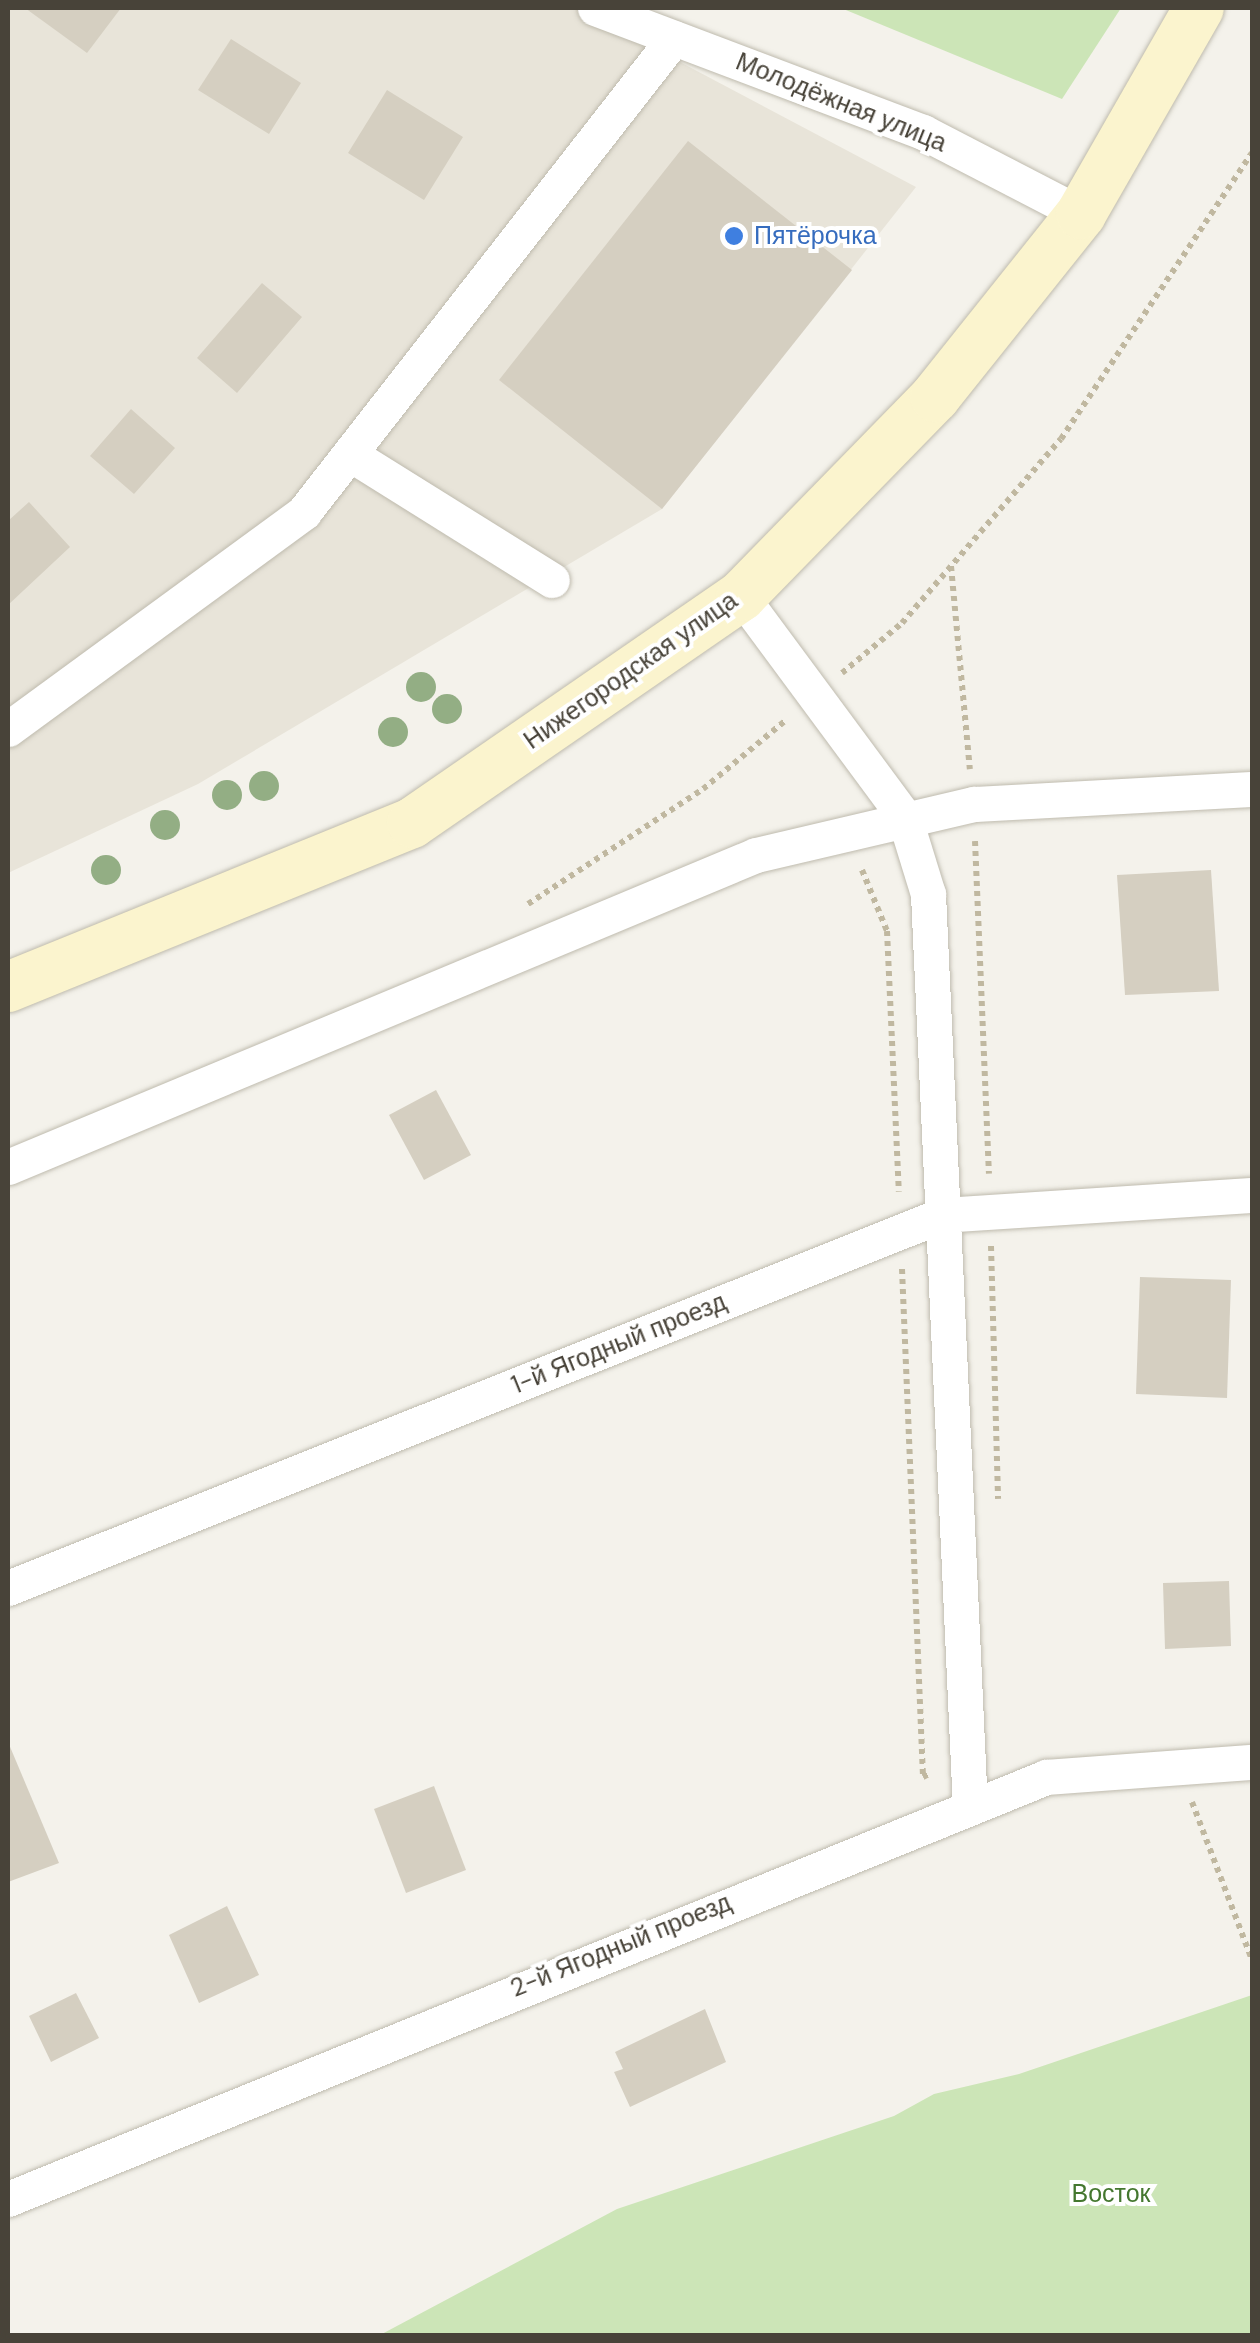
<!DOCTYPE html>
<html>
<head>
<meta charset="utf-8">
<style>
  body { margin:0 }
  #map { position:relative; width:1260px; height:2343px; overflow:hidden; background:#f4f2eb; font-family:"DM Sans",sans-serif }
  div>[style] { position:absolute }
  [style*='--x'] { left:calc(var(--x)*1px); top:calc(var(--y)*1px); width:calc(var(--w)*1px); rotate:calc(var(--a)*1deg) }
  .residential>* { inset:0; background:#e8e4d9 }
  .green>* { inset:0; background:#cce5b7 }
  .building>* { inset:0; background:#d5cfc1 }
  .path>* { height:6px; margin-top:-3px; transform-origin:0; background:repeating-linear-gradient(90deg,#c0b8a0 0 5px,transparent 0 10px) }
  .roads { filter:drop-shadow(0 0 2px #bfbbae) drop-shadow(0 0 2px #bfbbae) }
  .street>* { height:35px; margin:-17.5px; padding:0 17.5px; transform-origin:17.5px; border-radius:17.5px; background:#fff }
  .secondary>* { height:50px; margin:-25px; padding:0 25px; transform-origin:25px; border-radius:25px; background:#fbf4ce }
  .trees>* { width:30px; height:30px; margin:-15px; border-radius:50%; background:#93ae84 }
  .dots>* { width:28px; height:28px; translate:-50% -50%; box-sizing:border-box; border:5px solid #fff; border-radius:50% }
  span { translate:-50% -50%; white-space:nowrap; text-align:center; line-height:1.15; -webkit-text-stroke:8px #fff; paint-order:stroke }
  .street-label { font-size:25px; color:#484339 }
  .shop-label { font-size:25px; color:#366cbe }
  .left { translate:0 -50%; text-align:left }
  .park-label { font-size:25px; color:#44772f }
  .frame { position:absolute; inset:0; border:10px solid #484339; pointer-events:none }
</style>
</head>
<body>
<div id="map">
  <div class="residential">
    <div style="clip-path:polygon(8px 8px,578px 8px,916px 187px,662px 509px,198px 784px,8px 873px)"></div>
  </div>
  <div class="green">
    <div style="clip-path:polygon(841px 8px,1121px 8px,1062px 99px)"></div>
    <div style="clip-path:polygon(1252px 1995px,1252px 2335px,380px 2335px,617px 2209px,894px 2116px,934px 2094px,1019px 2074px)"></div>
  </div>
  <div class="building">
    <div style="clip-path:polygon(25px 8px,121px 8px,87px 53px)"></div>
    <div style="clip-path:polygon(231px 39px,301px 83px,269px 134px,198px 90px)"></div>
    <div style="clip-path:polygon(387px 90px,463px 137px,424px 200px,348px 153px)"></div>
    <div style="clip-path:polygon(688px 141px,852px 270px,662px 509px,499px 380px)"></div>
    <div style="clip-path:polygon(262px 283px,302px 317px,237px 393px,197px 358px)"></div>
    <div style="clip-path:polygon(131px 409px,175px 448px,134px 494px,90px 456px)"></div>
    <div style="clip-path:polygon(29px 502px,70px 547px,8px 605px,8px 521px)"></div>
    <div style="clip-path:polygon(1211px 870px,1219px 991px,1125px 995px,1117px 875px)"></div>
    <div style="clip-path:polygon(436px 1090px,471px 1155px,424px 1180px,389px 1115px)"></div>
    <div style="clip-path:polygon(1140px 1277px,1231px 1280px,1227px 1398px,1136px 1394px)"></div>
    <div style="clip-path:polygon(1229px 1581px,1231px 1646px,1165px 1649px,1163px 1583px)"></div>
    <div style="clip-path:polygon(8px 1742px,59px 1863px,8px 1882px)"></div>
    <div style="clip-path:polygon(434px 1786px,466px 1870px,406px 1893px,374px 1809px)"></div>
    <div style="clip-path:polygon(227px 1906px,259px 1975px,199px 2003px,169px 1935px)"></div>
    <div style="clip-path:polygon(76px 1993px,99px 2038px,51px 2062px,29px 2016px)"></div>
    <div style="clip-path:polygon(705px 2009px,726px 2062px,630px 2107px,614px 2072px,623px 2069px,615px 2052px)"></div>
  </div>
  <div class="path">
    <div style="--x:951;--y:566;--w:204;--a:84.7"></div>
    <div style="--x:842;--y:673;--w:78;--a:-39.8"></div>
    <div style="--x:902;--y:623;--w:243;--a:-49.2"></div>
    <div style="--x:1061;--y:439;--w:344;--a:-56.3"></div>
    <div style="--x:975;--y:841;--w:333;--a:87.6"></div>
    <div style="--x:862;--y:870;--w:66;--a:67.7"></div>
    <div style="--x:887;--y:931;--w:261;--a:87.4"></div>
    <div style="--x:528;--y:904;--w:209;--a:-33.3"></div>
    <div style="--x:703;--y:789;--w:108;--a:-39.7"></div>
    <div style="--x:991;--y:1246;--w:253;--a:88.4"></div>
    <div style="--x:902;--y:1269;--w:508;--a:87.63"></div>
    <div style="--x:923;--y:1777;--w:9;--a:-27"></div>
    <div style="--x:1192;--y:1802;--w:169;--a:69.2"></div>
  </div>
  <div class="roads">
    <div class="street">
      <div style="--x:595;--y:8;--w:351;--a:20.7"></div>
      <div style="--x:923;--y:132;--w:178;--a:27.4"></div>
      <div style="--x:350;--y:454;--w:238;--a:32"></div>
      <div style="--x:741;--y:596;--w:274;--a:53.5"></div>
      <div style="--x:904;--y:816;--w:82;--a:72.9"></div>
      <div style="--x:928;--y:894;--w:914;--a:87.37"></div>
      <div style="--x:8;--y:729;--w:367;--a:-36.2"></div>
      <div style="--x:304;--y:512;--w:601;--a:-52.02"></div>
      <div style="--x:8;--y:1167;--w:810;--a:-22.64"></div>
      <div style="--x:756;--y:855;--w:224;--a:-13.2"></div>
      <div style="--x:974;--y:804;--w:278;--a:-3.1"></div>
      <div style="--x:8;--y:1588;--w:1006;--a:-21.77"></div>
      <div style="--x:942;--y:1215;--w:311;--a:-3.7"></div>
      <div style="--x:8;--y:2199;--w:1121;--a:-22.12"></div>
      <div style="--x:1046;--y:1777;--w:207;--a:-4.2"></div>
    </div>
    <div class="secondary">
      <div style="--x:8;--y:987;--w:436;--a:-22.1"></div>
      <div style="--x:412;--y:823;--w:400;--a:-34.6"></div>
      <div style="--x:741;--y:596;--w:278;--a:-45.7"></div>
      <div style="--x:935;--y:397;--w:234;--a:-51.4"></div>
      <div style="--x:1081;--y:214;--w:237;--a:-60.2"></div>
    </div>
  </div>
  <div class="trees">
    <div style="left:421px;top:687px"></div>
    <div style="left:447px;top:709px"></div>
    <div style="left:393px;top:732px"></div>
    <div style="left:264px;top:786px"></div>
    <div style="left:227px;top:795px"></div>
    <div style="left:165px;top:825px"></div>
    <div style="left:106px;top:870px"></div>
  </div>
  <div class="dots">
    <div style="left:734px;top:236px;background:#3f7fe0"></div>
  </div>
  <div class="street-label">
    <span style="left:841px;top:103px;rotate:22deg">Молодёжная улица</span>
    <span style="left:631px;top:671px;rotate:-35deg">Нижегородская улица</span>
    <span style="left:619px;top:1344px;rotate:-22deg">1-й Ягодный проезд</span>
    <span style="left:621px;top:1946px;rotate:-22deg">2-й Ягодный проезд</span>
  </div>
  <div class="shop-label">
    <span class="left" style="left:754px;top:236px">Пятёрочка</span>
  </div>
  <div class="park-label">
    <span style="left:1111px;top:2194px">Восток</span>
  </div>
  <div class="frame"></div>
</div>
</body>
</html>
